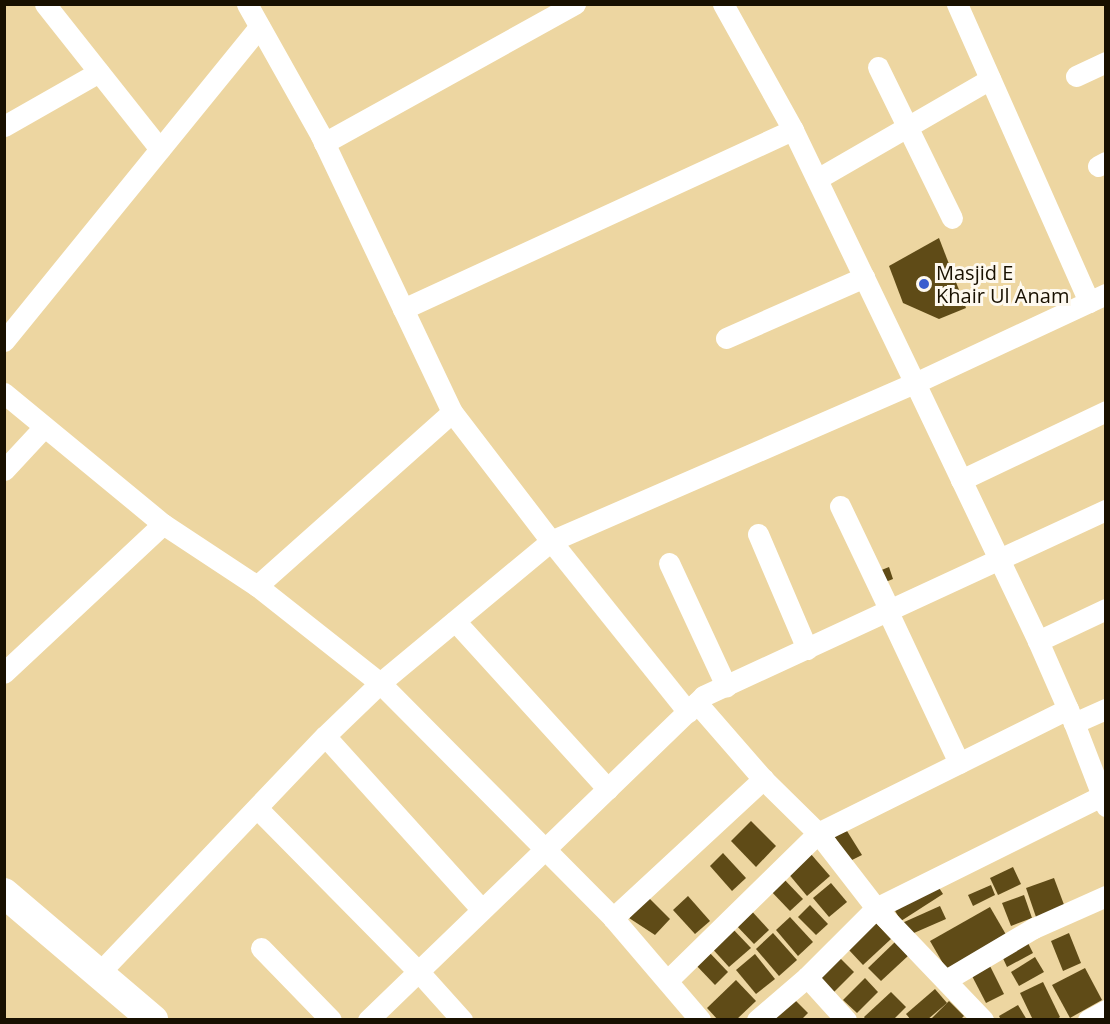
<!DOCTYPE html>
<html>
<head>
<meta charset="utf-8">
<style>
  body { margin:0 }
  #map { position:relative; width:1110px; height:1024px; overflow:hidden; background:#edd6a1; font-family:"Open Sans",sans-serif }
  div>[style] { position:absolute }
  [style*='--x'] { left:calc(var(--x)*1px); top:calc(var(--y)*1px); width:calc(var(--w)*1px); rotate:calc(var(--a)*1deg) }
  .building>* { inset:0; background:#5f4b17 }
  .street>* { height:21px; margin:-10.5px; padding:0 10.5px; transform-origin:10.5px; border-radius:10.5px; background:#fff }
  .secondary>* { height:30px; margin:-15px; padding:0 15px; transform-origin:15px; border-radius:15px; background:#fff }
  .dots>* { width:16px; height:16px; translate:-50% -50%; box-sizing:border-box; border:3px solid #fef9ef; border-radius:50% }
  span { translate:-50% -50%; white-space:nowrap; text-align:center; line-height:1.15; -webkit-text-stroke:6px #fef9ef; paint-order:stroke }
  .poi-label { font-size:20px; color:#181000 }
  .left { translate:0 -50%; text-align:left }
  .frame { position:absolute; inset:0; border:6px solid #181000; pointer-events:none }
</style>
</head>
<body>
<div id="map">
  <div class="building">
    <div style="clip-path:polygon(939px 238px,966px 308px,939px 319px,903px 303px,889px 266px)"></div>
    <div style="clip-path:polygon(889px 567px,893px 579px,878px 585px,874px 573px)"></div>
    <div style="clip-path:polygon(751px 821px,776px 846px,756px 867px,731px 841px)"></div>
    <div style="clip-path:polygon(847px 831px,862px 855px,850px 861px,834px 836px)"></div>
    <div style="clip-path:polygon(723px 853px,746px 878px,732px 891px,710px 866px)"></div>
    <div style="clip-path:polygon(810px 853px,830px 876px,807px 896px,787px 872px)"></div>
    <div style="clip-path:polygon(1013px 867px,1021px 884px,998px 895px,990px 878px)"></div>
    <div style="clip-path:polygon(781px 876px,803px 899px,790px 911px,768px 888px)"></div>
    <div style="clip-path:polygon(1054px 878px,1066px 910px,1037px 920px,1026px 888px)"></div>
    <div style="clip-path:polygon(831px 883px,847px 902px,829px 917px,813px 898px)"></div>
    <div style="clip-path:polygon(936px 883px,943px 894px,901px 921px,894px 909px)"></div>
    <div style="clip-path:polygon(991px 885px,995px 895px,973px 906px,968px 895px)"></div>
    <div style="clip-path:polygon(1024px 895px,1032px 918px,1011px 926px,1002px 903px)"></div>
    <div style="clip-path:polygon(688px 896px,710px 921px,695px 934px,673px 910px)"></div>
    <div style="clip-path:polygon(649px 898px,670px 919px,655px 935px,629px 918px)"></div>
    <div style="clip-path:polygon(810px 905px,828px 924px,816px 935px,798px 917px)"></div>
    <div style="clip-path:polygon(940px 906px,946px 919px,907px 936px,902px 923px)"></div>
    <div style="clip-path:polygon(748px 907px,769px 930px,754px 944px,733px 922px)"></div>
    <div style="clip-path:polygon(990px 907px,1008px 938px,948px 972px,930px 941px)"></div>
    <div style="clip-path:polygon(790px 917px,813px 942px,798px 956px,776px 930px)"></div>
    <div style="clip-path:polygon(876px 923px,891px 939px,863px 965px,848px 949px)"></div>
    <div style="clip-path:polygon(730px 926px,751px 948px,729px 967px,709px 945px)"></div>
    <div style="clip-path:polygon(773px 933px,797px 960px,779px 976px,756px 949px)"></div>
    <div style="clip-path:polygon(1069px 933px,1081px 963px,1063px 971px,1051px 941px)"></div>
    <div style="clip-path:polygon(1026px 939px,1033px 953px,1007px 967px,1000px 952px)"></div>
    <div style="clip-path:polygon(896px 941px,909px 955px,881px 981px,868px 968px)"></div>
    <div style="clip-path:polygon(708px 951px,728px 972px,715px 985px,694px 963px)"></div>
    <div style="clip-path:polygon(755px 954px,775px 979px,756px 994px,736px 970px)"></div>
    <div style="clip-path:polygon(838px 956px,854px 972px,834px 992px,818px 976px)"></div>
    <div style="clip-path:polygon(1035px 957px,1044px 972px,1019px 986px,1011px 972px)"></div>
    <div style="clip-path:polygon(990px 966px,1004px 994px,986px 1003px,972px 976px)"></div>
    <div style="clip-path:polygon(1085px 968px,1102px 1000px,1070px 1018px,1052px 985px)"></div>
    <div style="clip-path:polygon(865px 978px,878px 992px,857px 1013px,843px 1000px)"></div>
    <div style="clip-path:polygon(736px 980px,756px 1001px,736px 1020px,718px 1020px,707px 1008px)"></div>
    <div style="clip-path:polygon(1043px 982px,1060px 1017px,1056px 1020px,1033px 1020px,1020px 993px)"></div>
    <div style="clip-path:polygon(935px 989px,947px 1003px,927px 1020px,911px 1020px,906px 1014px)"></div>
    <div style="clip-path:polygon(891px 992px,906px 1007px,893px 1020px,866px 1020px,864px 1017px)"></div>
    <div style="clip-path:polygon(793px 998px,808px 1013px,801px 1020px,770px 1020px)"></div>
    <div style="clip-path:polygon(949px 1001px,964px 1016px,960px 1020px,930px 1020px)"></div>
    <div style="clip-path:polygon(1018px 1005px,1027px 1020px,1001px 1020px,999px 1016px)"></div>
  </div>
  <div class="street">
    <div style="--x:45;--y:4;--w:185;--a:51.6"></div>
    <div style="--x:247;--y:4;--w:151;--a:60.7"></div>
    <div style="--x:321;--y:136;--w:306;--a:64.6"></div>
    <div style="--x:452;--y:412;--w:163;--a:52.5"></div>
    <div style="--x:551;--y:541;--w:397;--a:-23.5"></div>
    <div style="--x:915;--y:383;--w:286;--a:64.5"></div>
    <div style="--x:1038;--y:641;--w:90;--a:66.3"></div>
    <div style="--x:1074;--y:723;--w:89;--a:68.9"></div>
    <div style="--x:723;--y:4;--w:144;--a:60.9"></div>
    <div style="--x:793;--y:130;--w:281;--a:64.3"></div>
    <div style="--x:915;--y:383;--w:211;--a:-25"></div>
    <div style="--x:957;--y:4;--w:326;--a:66.1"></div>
    <div style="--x:878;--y:67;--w:168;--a:63.9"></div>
    <div style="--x:1076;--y:76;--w:33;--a:-25"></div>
    <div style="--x:4;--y:126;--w:109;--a:-29.6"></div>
    <div style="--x:324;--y:143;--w:287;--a:-29"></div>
    <div style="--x:1098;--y:166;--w:9;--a:-27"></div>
    <div style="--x:817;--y:179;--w:200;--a:-30"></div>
    <div style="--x:403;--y:309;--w:429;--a:-24.7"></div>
    <div style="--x:726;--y:338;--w:151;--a:-23.8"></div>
    <div style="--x:4;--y:341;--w:405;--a:-50.9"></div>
    <div style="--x:4;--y:393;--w:206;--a:39.5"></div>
    <div style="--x:163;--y:524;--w:218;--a:136.9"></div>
    <div style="--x:4;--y:470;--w:59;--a:-47.1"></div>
    <div style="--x:961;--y:480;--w:161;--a:-25.4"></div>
    <div style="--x:840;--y:506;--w:116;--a:64.5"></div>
    <div style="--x:758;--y:534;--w:125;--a:66.9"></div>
    <div style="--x:669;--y:563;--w:136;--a:65.1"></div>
    <div style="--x:257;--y:586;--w:261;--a:-41.7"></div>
    <div style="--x:888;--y:612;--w:167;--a:64.8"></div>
    <div style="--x:455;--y:621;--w:227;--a:47.7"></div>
    <div style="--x:1038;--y:641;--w:75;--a:-25.2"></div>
    <div style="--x:688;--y:712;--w:219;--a:-128.7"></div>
    <div style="--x:551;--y:541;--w:222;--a:140.3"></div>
    <div style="--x:380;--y:683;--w:331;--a:45.2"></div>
    <div style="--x:613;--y:918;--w:134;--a:49.5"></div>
    <div style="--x:1074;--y:723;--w:35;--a:-24"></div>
    <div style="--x:325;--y:736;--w:234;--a:47.9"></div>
    <div style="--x:763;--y:779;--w:77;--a:44.5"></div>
    <div style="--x:818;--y:833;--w:95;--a:52.3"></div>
    <div style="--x:876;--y:908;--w:155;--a:46.3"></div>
    <div style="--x:258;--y:809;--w:228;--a:45.4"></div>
    <div style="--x:418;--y:971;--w:66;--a:48.1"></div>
    <div style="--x:613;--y:918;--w:205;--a:-42.8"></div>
    <div style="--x:763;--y:779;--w:101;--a:-131"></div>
    <div style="--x:261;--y:948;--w:100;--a:45.8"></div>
    <div style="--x:100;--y:972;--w:326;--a:-46.4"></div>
    <div style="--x:325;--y:736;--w:76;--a:-43.9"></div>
    <div style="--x:380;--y:683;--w:157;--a:-141.7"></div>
    <div style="--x:257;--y:586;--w:113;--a:-146.6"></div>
    <div style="--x:807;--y:977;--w:58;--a:47.8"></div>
    <div style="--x:668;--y:980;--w:210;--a:-44.4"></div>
    <div style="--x:818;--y:833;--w:279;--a:-26.4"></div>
    <div style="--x:946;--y:980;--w:102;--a:-30.6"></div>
    <div style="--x:1034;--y:928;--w:79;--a:-24"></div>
    <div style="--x:368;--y:1020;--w:466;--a:-44"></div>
    <div style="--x:703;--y:696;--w:444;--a:-24.8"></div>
    <div style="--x:757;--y:1020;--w:66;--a:-40.7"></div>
    <div style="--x:807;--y:977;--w:98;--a:-45"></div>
    <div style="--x:876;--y:908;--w:257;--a:-26.4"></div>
    <div style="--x:1088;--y:1020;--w:21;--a:-29"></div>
  </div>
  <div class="secondary">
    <div style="--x:4;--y:893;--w:196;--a:40.4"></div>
  </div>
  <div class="dots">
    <div style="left:924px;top:284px;background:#3a5dce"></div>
  </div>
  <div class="poi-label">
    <span class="left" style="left:936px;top:284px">Masjid E<br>Khair Ul Anam</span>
  </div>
  <div class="frame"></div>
</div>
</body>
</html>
